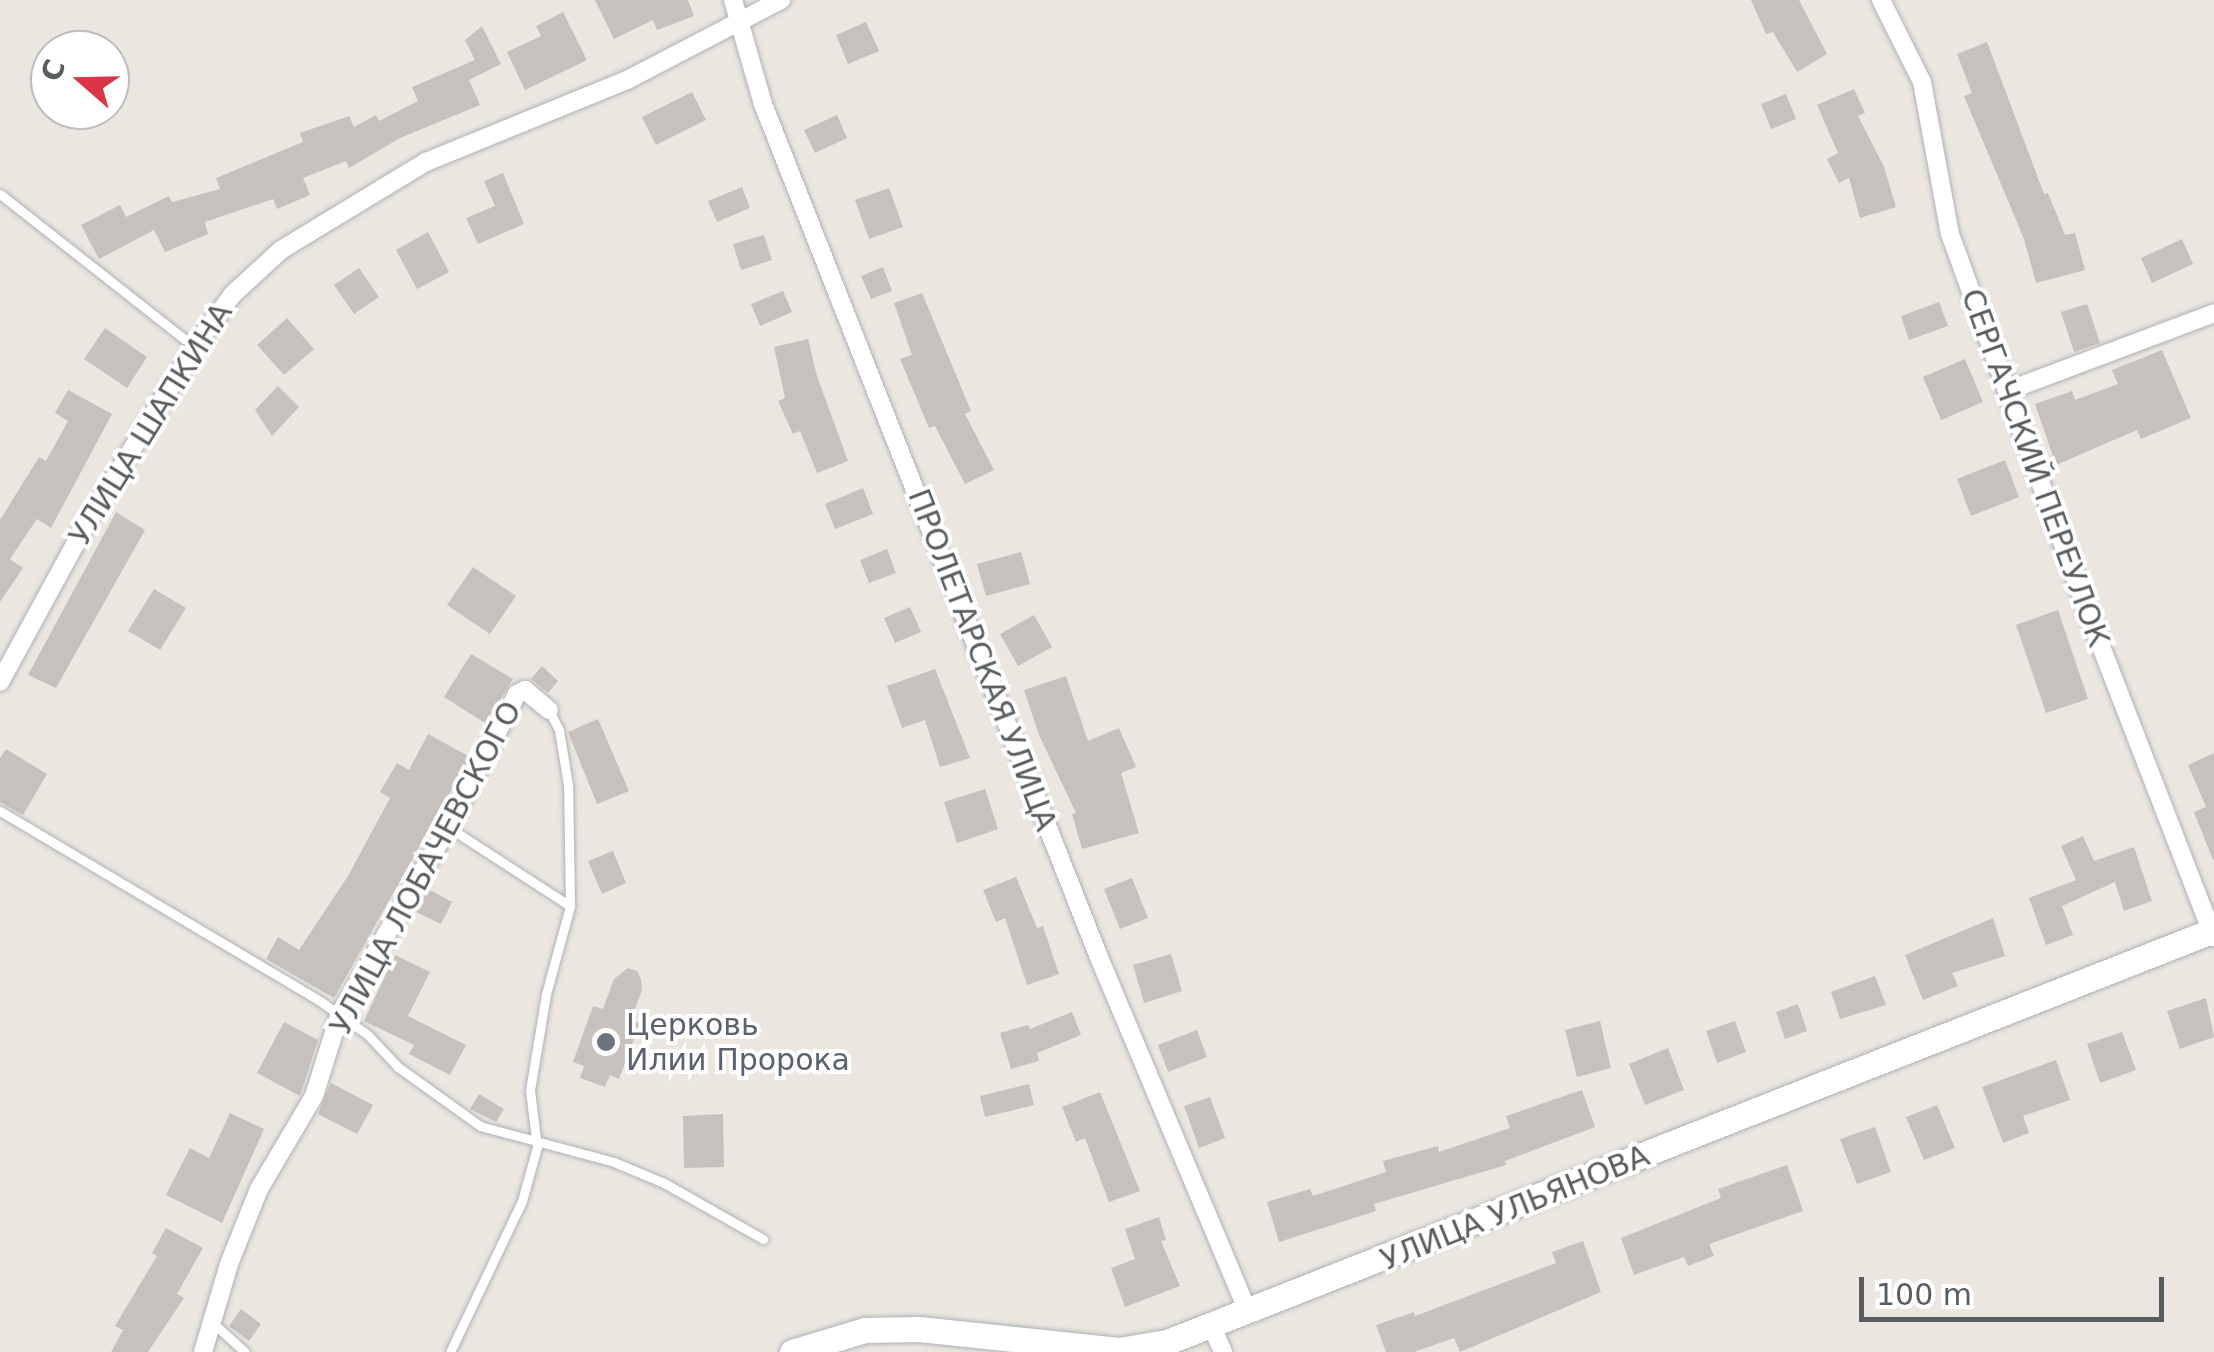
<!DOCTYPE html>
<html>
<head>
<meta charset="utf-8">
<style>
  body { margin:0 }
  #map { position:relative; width:2214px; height:1352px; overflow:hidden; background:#ebe6e0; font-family:"DejaVu Sans",sans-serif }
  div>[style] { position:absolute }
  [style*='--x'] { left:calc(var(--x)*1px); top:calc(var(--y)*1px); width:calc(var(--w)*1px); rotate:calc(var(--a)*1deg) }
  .building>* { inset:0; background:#c6c1bd }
  .roads { filter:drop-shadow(0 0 2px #aeb2b5) drop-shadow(0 0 2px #aeb2b5) }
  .service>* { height:9px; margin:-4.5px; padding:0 4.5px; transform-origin:4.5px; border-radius:4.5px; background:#fff }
  .minor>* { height:18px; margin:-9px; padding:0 9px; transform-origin:9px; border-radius:9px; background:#fff }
  .secondary>* { height:25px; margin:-12.5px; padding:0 12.5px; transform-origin:12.5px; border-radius:12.5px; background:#fff }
  .dots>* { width:28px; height:28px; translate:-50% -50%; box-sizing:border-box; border:5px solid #fff; border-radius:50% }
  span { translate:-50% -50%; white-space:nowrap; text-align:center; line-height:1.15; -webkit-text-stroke:8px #fff; paint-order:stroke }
  .street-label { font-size:30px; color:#595d60 }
  .worship-label { font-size:30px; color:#5b616d }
  .left { translate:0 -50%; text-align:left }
  .north { position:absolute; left:30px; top:30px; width:100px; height:100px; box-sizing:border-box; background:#fff; border:2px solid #bdbebf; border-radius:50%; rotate:290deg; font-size:28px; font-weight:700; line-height:40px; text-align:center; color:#595d60 }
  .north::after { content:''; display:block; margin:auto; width:35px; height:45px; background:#da3647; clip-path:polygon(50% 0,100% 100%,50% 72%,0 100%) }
  .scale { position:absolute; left:1859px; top:1277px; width:305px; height:45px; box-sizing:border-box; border:5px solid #595d60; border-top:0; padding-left:12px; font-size:30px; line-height:35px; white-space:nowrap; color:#595d60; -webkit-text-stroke:8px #fff; paint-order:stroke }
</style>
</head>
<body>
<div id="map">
  <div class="building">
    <div style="clip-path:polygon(595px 0,688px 0,694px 16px,657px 30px,653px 20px,614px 39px)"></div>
    <div style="clip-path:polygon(1751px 0,1799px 0,1827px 54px,1797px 72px,1773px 32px,1766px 34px)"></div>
    <div style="clip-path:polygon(563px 12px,587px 60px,525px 90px,507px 52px,541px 36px,536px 26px)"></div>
    <div style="clip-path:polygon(866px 22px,879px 51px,848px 64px,836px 35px)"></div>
    <div style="clip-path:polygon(482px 26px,501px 64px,469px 80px,480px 105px,400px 138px,349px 168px,346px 161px,303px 178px,310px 195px,277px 209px,273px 199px,205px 222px,208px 234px,165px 252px,154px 230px,99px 259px,81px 225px,120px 205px,126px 217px,169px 196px,172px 202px,220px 189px,216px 178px,303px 142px,300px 133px,349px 116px,354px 127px,376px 115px,379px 121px,418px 101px,412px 87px,475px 60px,465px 40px)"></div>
    <div style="clip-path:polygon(1987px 42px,2044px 194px,2048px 193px,2065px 235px,2075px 233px,2085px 270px,2036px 283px,2024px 239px,1964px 96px,1972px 93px,1957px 54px)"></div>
    <div style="clip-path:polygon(1854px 89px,1865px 113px,1858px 116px,1884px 167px,1896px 207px,1860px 218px,1849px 178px,1839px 183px,1827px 159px,1838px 153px,1817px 105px)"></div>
    <div style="clip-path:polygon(692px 92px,706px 120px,656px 145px,642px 117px)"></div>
    <div style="clip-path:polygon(1786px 94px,1796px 119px,1771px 129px,1761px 104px)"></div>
    <div style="clip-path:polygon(837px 115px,847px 138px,815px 153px,804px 130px)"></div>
    <div style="clip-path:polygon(503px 173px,524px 224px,478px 244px,466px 218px,495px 206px,484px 181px)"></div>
    <div style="clip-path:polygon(742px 187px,750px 208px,717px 222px,708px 201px)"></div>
    <div style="clip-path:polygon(889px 188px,903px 227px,869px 239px,855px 200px)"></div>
    <div style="clip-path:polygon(428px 232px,449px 272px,417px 289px,396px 250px)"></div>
    <div style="clip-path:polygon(764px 235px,772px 260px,741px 270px,733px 244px)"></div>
    <div style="clip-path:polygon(2182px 239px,2193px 264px,2152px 283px,2141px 258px)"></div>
    <div style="clip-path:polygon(883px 267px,892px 291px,871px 299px,861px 276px)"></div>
    <div style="clip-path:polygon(359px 268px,379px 297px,354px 314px,334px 285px)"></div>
    <div style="clip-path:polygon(783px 291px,792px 312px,760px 326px,751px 304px)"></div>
    <div style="clip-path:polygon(922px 293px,971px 411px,965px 414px,994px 470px,965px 484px,935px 426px,929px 428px,900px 359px,912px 355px,894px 303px)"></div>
    <div style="clip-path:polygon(1939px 302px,1948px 326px,1909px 340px,1901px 316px)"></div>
    <div style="clip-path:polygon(2087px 304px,2100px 343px,2074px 352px,2061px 312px)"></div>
    <div style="clip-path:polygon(287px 318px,314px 349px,284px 375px,257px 345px)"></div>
    <div style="clip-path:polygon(105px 328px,147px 357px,127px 388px,84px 359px)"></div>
    <div style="clip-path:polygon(808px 339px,817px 376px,848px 461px,817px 473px,800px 431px,793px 434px,778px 401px,785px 398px,774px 347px)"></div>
    <div style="clip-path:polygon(2162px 350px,2191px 418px,2141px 439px,2137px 430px,2056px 465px,2035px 404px,2072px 391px,2075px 400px,2118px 384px,2112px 370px)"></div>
    <div style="clip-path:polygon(1965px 359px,1983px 402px,1941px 420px,1923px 377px)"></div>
    <div style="clip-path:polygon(278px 386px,299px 407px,272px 436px,255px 410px)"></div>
    <div style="clip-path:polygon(68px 390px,112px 414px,51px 528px,37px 519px,10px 559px,23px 568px,0 602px,0 520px,39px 457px,46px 461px,68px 421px,55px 413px)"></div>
    <div style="clip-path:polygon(2005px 460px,2019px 497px,1971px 516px,1957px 479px)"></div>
    <div style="clip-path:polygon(863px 488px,873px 514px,835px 529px,825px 504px)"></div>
    <div style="clip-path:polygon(116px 512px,145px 530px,56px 688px,28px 675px)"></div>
    <div style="clip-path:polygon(887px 549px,896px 573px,869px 583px,860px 560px)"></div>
    <div style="clip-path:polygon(1021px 552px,1030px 584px,986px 596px,977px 564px)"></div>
    <div style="clip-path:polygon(473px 567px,516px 596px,490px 634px,447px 605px)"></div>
    <div style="clip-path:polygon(154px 589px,186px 608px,160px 650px,128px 631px)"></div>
    <div style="clip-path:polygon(910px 607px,921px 632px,895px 643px,884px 618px)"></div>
    <div style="clip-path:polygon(2058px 610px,2088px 699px,2046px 713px,2016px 625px)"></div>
    <div style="clip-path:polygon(1034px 615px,1052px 647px,1018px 666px,1000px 634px)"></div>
    <div style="clip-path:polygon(471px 654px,513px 679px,485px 723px,444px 697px)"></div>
    <div style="clip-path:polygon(542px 666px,558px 681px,548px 693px,531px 679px)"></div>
    <div style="clip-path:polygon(935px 669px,970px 758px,940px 767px,925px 720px,902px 728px,887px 686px)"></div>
    <div style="clip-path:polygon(1066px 676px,1088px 741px,1119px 728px,1136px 767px,1121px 773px,1139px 833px,1082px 849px,1072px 814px,1076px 813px,1039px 735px,1024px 690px)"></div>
    <div style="clip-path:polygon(598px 719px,629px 791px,597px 804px,568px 732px)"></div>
    <div style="clip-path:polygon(428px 734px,470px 757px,334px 998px,266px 959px,278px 937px,299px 950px,348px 876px,390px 798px,380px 792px,397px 763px,409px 770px)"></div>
    <div style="clip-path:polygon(6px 749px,47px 774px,23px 815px,0 802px,0 758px)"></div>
    <div style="clip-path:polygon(2214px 753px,2214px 860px,2213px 860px,2194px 812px,2206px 807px,2188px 765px)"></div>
    <div style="clip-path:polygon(985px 789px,998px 829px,957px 843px,944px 802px)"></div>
    <div style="clip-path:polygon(2083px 836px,2094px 861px,2134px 847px,2152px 901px,2124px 911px,2115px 882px,2062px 906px,2073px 935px,2046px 945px,2029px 898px,2076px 880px,2061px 846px)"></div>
    <div style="clip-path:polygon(613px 851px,626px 883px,602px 894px,588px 861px)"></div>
    <div style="clip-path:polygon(1016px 877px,1037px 928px,1043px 926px,1059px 974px,1027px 985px,1005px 918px,996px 922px,983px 890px)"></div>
    <div style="clip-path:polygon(1132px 878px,1148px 918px,1120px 929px,1104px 889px)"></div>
    <div style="clip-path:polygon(428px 889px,452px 902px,441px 924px,416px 912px)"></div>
    <div style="clip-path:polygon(1993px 918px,2005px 956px,1952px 973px,1958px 986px,1923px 1000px,1905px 955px)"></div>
    <div style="clip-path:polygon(1171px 954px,1182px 991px,1144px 1003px,1133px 965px)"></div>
    <div style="clip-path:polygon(395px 955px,430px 972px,408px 1016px,466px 1045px,450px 1075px,409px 1054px,414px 1045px,364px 1021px)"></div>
    <div style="clip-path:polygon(628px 968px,637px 971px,641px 979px,642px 990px,631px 1020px,640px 1023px,619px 1079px,610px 1075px,605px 1087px,580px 1078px,584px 1066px,573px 1062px,593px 1006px,603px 1009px,614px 979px)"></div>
    <div style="clip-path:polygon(1875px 976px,1886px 1005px,1840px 1019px,1831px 992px)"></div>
    <div style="clip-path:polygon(2206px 998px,2214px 1037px,2180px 1049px,2167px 1011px)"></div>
    <div style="clip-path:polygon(1798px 1004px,1807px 1031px,1785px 1039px,1776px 1012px)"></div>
    <div style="clip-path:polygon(1072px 1012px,1081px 1035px,1037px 1053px,1039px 1061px,1011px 1069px,1000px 1033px,1028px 1025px,1030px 1029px)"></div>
    <div style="clip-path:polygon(1600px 1021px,1611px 1068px,1577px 1077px,1565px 1030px)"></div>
    <div style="clip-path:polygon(1735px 1021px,1746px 1052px,1717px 1063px,1706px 1031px)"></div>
    <div style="clip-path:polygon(284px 1022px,318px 1040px,300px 1096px,257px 1073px)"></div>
    <div style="clip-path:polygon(1197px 1030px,1207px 1057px,1168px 1072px,1158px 1045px)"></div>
    <div style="clip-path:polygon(2122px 1032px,2136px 1070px,2100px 1083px,2087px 1044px)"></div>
    <div style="clip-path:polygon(1668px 1048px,1684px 1090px,1645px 1105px,1629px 1064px)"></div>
    <div style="clip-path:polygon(2056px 1060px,2070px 1100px,2023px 1116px,2029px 1133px,2003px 1143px,1982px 1087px)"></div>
    <div style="clip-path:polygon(331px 1083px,373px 1105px,357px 1134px,318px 1114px)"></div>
    <div style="clip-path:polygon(1029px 1084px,1034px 1105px,985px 1117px,980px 1096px)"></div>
    <div style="clip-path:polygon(1582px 1090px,1595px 1127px,1505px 1161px,1506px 1165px,1374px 1204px,1376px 1211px,1279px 1242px,1267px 1202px,1310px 1189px,1313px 1196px,1386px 1172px,1383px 1161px,1438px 1146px,1439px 1152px,1510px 1128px,1506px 1116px)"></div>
    <div style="clip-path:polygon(1100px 1092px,1140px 1191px,1109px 1202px,1085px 1138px,1076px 1142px,1062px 1107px)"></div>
    <div style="clip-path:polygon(479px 1094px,504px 1109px,496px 1122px,470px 1109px)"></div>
    <div style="clip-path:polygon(1210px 1097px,1225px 1138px,1199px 1148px,1184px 1106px)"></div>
    <div style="clip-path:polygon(1937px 1105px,1955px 1148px,1924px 1160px,1906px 1117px)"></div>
    <div style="clip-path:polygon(230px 1113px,264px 1129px,222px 1223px,166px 1195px,190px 1148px,209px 1158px)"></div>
    <div style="clip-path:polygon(723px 1114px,724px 1167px,684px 1168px,683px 1116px)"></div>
    <div style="clip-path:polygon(1875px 1127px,1891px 1172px,1857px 1184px,1840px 1139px)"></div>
    <div style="clip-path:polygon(1787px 1165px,1803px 1211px,1709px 1244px,1714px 1256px,1688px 1266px,1684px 1257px,1634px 1275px,1621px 1238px,1721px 1198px,1718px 1189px)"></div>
    <div style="clip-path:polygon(1159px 1217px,1166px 1240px,1161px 1241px,1180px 1286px,1125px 1307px,1111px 1268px,1135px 1259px,1125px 1229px)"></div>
    <div style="clip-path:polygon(166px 1228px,203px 1248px,177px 1294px,184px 1298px,148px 1352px,111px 1352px,123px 1330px,115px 1326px,157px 1256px,152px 1253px)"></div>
    <div style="clip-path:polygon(1583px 1241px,1601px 1292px,1460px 1352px,1454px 1338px,1414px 1352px,1386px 1352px,1376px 1325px,1414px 1312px,1415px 1316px,1556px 1263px,1552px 1252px)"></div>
    <div style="clip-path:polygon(241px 1309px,261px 1324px,249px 1341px,229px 1326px)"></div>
  </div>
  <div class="roads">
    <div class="service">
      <div style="--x:0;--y:194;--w:234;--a:38.2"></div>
      <div style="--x:184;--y:339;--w:13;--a:18"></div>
      <div style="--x:0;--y:811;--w:372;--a:30.7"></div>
      <div style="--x:320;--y:1001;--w:59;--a:35.3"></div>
      <div style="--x:368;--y:1035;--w:44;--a:46.8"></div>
      <div style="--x:398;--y:1067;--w:101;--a:35.7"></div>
      <div style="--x:480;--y:1126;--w:139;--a:15"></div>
      <div style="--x:614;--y:1162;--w:54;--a:22.8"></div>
      <div style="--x:664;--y:1183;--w:114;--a:29.5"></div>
      <div style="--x:448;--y:827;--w:145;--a:32.9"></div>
      <div style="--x:213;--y:1323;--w:43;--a:42.2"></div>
      <div style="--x:450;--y:1352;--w:167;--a:-64.5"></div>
      <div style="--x:522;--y:1201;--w:56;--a:-74.5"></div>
      <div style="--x:537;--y:1147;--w:57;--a:-97"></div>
      <div style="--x:530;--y:1090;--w:97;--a:-80.5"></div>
      <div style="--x:546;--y:994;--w:91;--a:-74.7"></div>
      <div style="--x:570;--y:906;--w:121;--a:-90.9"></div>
      <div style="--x:568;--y:785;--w:56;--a:-99.3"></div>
      <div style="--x:559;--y:730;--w:22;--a:-117"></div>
    </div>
    <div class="minor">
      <div style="--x:733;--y:0;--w:108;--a:73.9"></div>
      <div style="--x:763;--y:104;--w:915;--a:68.51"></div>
      <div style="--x:1098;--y:955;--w:389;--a:67.2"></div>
      <div style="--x:1881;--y:0;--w:92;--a:63.4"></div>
      <div style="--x:1922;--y:82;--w:155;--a:79.6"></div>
      <div style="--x:1950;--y:234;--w:389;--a:70"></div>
      <div style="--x:2083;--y:600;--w:362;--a:68.8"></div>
      <div style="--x:2007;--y:391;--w:221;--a:-20.6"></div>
      <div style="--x:0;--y:682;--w:178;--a:-61.4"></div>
      <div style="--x:85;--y:526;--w:215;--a:-58.5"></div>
      <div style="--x:197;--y:343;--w:61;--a:-53.7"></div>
      <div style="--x:233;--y:294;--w:65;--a:-42.5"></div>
      <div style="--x:281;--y:250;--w:170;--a:-31.3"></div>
      <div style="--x:426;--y:162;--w:217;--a:-22.2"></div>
      <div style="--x:627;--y:80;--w:174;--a:-27.5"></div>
      <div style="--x:1212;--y:1327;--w:27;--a:66"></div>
      <div style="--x:203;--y:1352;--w:92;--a:-73.5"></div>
      <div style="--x:229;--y:1264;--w:81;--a:-68.2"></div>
      <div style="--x:259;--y:1189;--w:108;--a:-59.4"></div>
      <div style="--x:314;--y:1096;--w:84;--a:-72.6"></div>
      <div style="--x:339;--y:1016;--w:218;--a:-60"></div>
      <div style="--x:448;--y:827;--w:150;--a:-62.6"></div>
      <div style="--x:517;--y:694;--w:9;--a:-27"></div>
      <div style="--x:525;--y:690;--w:31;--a:40"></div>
    </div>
    <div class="secondary">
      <div style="--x:792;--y:1352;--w:76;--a:-16.8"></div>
      <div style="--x:865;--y:1330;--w:54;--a:-1.1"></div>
      <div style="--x:919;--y:1329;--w:201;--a:6"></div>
      <div style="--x:1119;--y:1350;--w:49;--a:-9.5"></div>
      <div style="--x:1167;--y:1342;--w:1125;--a:-21.48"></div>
    </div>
  </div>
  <div class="dots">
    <div style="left:606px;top:1042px;background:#6b7280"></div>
  </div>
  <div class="street-label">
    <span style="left:151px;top:424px;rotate:-58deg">УЛИЦА ШАПКИНА</span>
    <span style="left:2035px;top:468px;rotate:70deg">СЕРГАЧСКИЙ ПЕРЕУЛОК</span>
    <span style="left:982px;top:660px;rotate:69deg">ПРОЛЕТАРСКАЯ УЛИЦА</span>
    <span style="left:426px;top:868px;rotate:-62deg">УЛИЦА ЛОБАЧЕВСКОГО</span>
    <span style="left:1515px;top:1208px;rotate:-22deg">УЛИЦА УЛЬЯНОВА</span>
  </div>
  <div class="worship-label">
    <span class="left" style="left:626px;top:1042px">Церковь<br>Илии Пророка</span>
  </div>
  <div class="north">С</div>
  <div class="scale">100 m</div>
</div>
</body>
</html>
